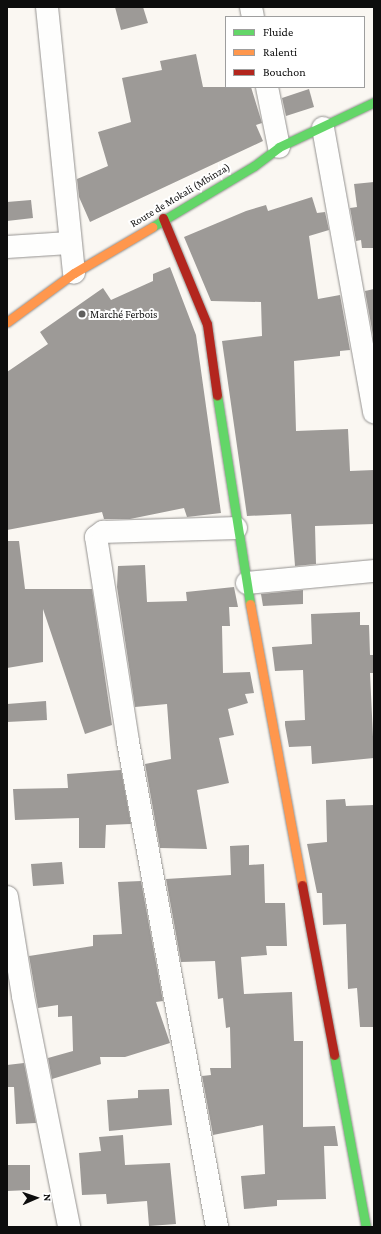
<!DOCTYPE html>
<html>
<head>
<meta charset="utf-8">
<style>
  body { margin:0 }
  #map { position:relative; width:381px; height:1234px; overflow:hidden; background:#faf7f2; font-family:"Crimson Pro",serif }
  div>[style] { position:absolute }
  [style*='--x'] { left:calc(var(--x)*1px); top:calc(var(--y)*1px); width:calc(var(--w)*1px); rotate:calc(var(--a)*1deg) }
  .building>* { inset:0; background:#9d9a97 }
  .roads { filter:drop-shadow(0 0 1px #949290) drop-shadow(0 0 1px #949290) }
  .street>* { height:22px; margin:-11px; padding:0 11px; transform-origin:11px; border-radius:11px; background:#fefefd }
  .fast>* { height:9px; margin:-4.5px; padding:0 4.5px; transform-origin:4.5px; border-radius:4.5px; background:#63d668 }
  .slow>* { height:9px; margin:-4.5px; padding:0 4.5px; transform-origin:4.5px; border-radius:4.5px; background:#ff974d }
  .jam>* { height:9px; margin:-4.5px; padding:0 4.5px; transform-origin:4.5px; border-radius:4.5px; background:#b3261e }
  .dots>* { width:11px; height:11px; translate:-50% -50%; box-sizing:border-box; border:2px solid #fff; border-radius:50% }
  span { translate:-50% -50%; white-space:nowrap; text-align:center; line-height:1.15; -webkit-text-stroke:4px #fff; paint-order:stroke }
  .street-label { font-size:11px; color:#0d0d0d }
  .poi-label { font-size:11px; color:#0d0d0d }
  .left { translate:0 -50%; text-align:left }
  .frame { position:absolute; inset:0; border:8px solid #0d0d0d; pointer-events:none }
  .legend { position:absolute; left:225px; top:16px; width:140px; height:72px; box-sizing:border-box; background:#fff; border:1px solid #9e9e9e; margin:0; padding:5px 7px; list-style:none; font-size:12px; color:#0d0d0d }
  .legend li { display:flex; align-items:center; gap:8px; height:20px }
  .legend b { width:20px; border:1px solid #9e9e9e }
  .north { position:absolute; left:16px; top:1178px; width:40px; height:40px; -webkit-text-stroke:3px #fff; paint-order:stroke; rotate:88deg; font-size:11px; font-weight:700; line-height:16px; text-align:center; color:#0d0d0d }
  .north::after { content:''; display:block; margin:auto; width:14px; height:18px; background:#0d0d0d; clip-path:polygon(50% 0,100% 100%,50% 72%,0 100%) }
</style>
</head>
<body>
<div id="map">
  <div class="building">
    <div style="clip-path:polygon(115px 7px,143px 7px,148px 23px,121px 30px)"></div>
    <div style="clip-path:polygon(196px 54px,203px 87px,251px 87px,262px 123px,256px 125px,263px 141px,90px 222px,79px 197px,77px 179px,108px 166px,98px 132px,131px 122px,122px 78px,162px 70px,160px 61px)"></div>
    <div style="clip-path:polygon(309px 89px,314px 107px,286px 116px,282px 98px)"></div>
    <div style="clip-path:polygon(374px 182px,374px 248px,362px 248px,361px 240px,356px 241px,350px 208px,357px 207px,354px 184px)"></div>
    <div style="clip-path:polygon(312px 197px,317px 213px,325px 212px,329px 230px,309px 236px,318px 299px,340px 295px,350px 350px,340px 351px,340px 356px,294px 361px,296px 431px,348px 429px,350px 471px,374px 470px,374px 524px,315px 526px,316px 564px,295px 566px,291px 514px,247px 516px,222px 341px,262px 336px,261px 302px,211px 301px,184px 237px,246px 211px,266px 205px,268px 211px)"></div>
    <div style="clip-path:polygon(31px 200px,33px 218px,7px 221px,7px 202px)"></div>
    <div style="clip-path:polygon(170px 267px,196px 335px,221px 513px,187px 517px,184px 508px,130px 519px,104px 519px,102px 512px,7px 530px,7px 372px,48px 344px,40px 332px,103px 288px,111px 300px,153px 281px,153px 274px)"></div>
    <div style="clip-path:polygon(374px 289px,374px 341px,365px 291px)"></div>
    <div style="clip-path:polygon(7px 541px,19px 541px,25px 589px,92px 589px,112px 725px,85px 734px,43px 609px,43px 662px,7px 668px)"></div>
    <div style="clip-path:polygon(145px 565px,147px 602px,187px 601px,186px 592px,234px 587px,238px 607px,229px 607px,230px 626px,222px 626px,223px 673px,250px 672px,254px 693px,245px 694px,248px 703px,228px 709px,234px 735px,219px 738px,229px 783px,197px 790px,207px 849px,160px 848px,145px 764px,171px 759px,167px 704px,135px 707px,117px 587px,118px 566px)"></div>
    <div style="clip-path:polygon(303px 590px,303px 604px,263px 606px,261px 594px)"></div>
    <div style="clip-path:polygon(360px 612px,360px 625px,369px 625px,370px 655px,374px 655px,374px 673px,370px 673px,374px 758px,312px 764px,311px 746px,289px 747px,285px 725px,285px 721px,305px 720px,303px 670px,275px 671px,272px 647px,312px 644px,311px 614px)"></div>
    <div style="clip-path:polygon(46px 701px,47px 720px,7px 722px,7px 704px)"></div>
    <div style="clip-path:polygon(121px 770px,131px 824px,106px 825px,105px 848px,79px 848px,79px 818px,15px 820px,13px 789px,68px 788px,67px 774px)"></div>
    <div style="clip-path:polygon(345px 799px,346px 806px,374px 805px,374px 1027px,360px 1027px,357px 988px,348px 989px,346px 924px,323px 925px,322px 893px,317px 893px,307px 844px,327px 842px,326px 800px)"></div>
    <div style="clip-path:polygon(249px 845px,249px 865px,264px 864px,265px 903px,285px 903px,287px 946px,266px 946px,267px 955px,241px 957px,244px 994px,292px 992px,294px 1041px,303px 1041px,303px 1127px,335px 1126px,338px 1146px,324px 1146px,326px 1199px,277px 1200px,277px 1206px,244px 1209px,241px 1176px,265px 1174px,263px 1125px,213px 1135px,202px 1076px,211px 1075px,210px 1068px,231px 1068px,230px 1027px,226px 1028px,223px 998px,218px 999px,215px 961px,181px 962px,166px 879px,231px 875px,230px 846px)"></div>
    <div style="clip-path:polygon(62px 862px,64px 884px,33px 886px,31px 864px)"></div>
    <div style="clip-path:polygon(141px 881px,163px 1001px,156px 1002px,170px 1043px,125px 1057px,100px 1057px,101px 1064px,52px 1079px,48px 1058px,73px 1051px,72px 1016px,58px 1017px,58px 1005px,38px 1008px,29px 956px,93px 946px,93px 935px,122px 934px,118px 882px)"></div>
    <div style="clip-path:polygon(24px 1063px,36px 1123px,16px 1124px,14px 1087px,7px 1087px,7px 1065px)"></div>
    <div style="clip-path:polygon(169px 1089px,172px 1125px,109px 1131px,107px 1100px,138px 1098px,138px 1090px)"></div>
    <div style="clip-path:polygon(123px 1135px,125px 1165px,170px 1163px,176px 1224px,149px 1226px,147px 1201px,107px 1204px,106px 1194px,82px 1195px,79px 1153px,101px 1151px,99px 1137px)"></div>
    <div style="clip-path:polygon(7px 1165px,30px 1165px,30px 1190px,7px 1191px)"></div>
  </div>
  <div class="roads">
    <div class="street">
      <div style="--x:47;--y:7;--w:267;--a:84.2"></div>
      <div style="--x:251;--y:7;--w:10;--a:79"></div>
      <div style="--x:267;--y:87;--w:61;--a:78.7"></div>
      <div style="--x:323;--y:128;--w:289;--a:79.8"></div>
      <div style="--x:7;--y:247;--w:62;--a:-3.7"></div>
      <div style="--x:247;--y:583;--w:128;--a:-5.4"></div>
      <div style="--x:7;--y:897;--w:100;--a:80.8"></div>
      <div style="--x:23;--y:996;--w:236;--a:78.7"></div>
      <div style="--x:217;--y:1227;--w:494;--a:-100.4"></div>
      <div style="--x:128;--y:741;--w:206;--a:-98.9"></div>
      <div style="--x:96;--y:537;--w:9;--a:-36"></div>
      <div style="--x:103;--y:532;--w:133;--a:-1.7"></div>
    </div>
    <div class="fast">
      <div style="--x:152;--y:227;--w:119;--a:-30.9"></div>
      <div style="--x:254;--y:166;--w:31;--a:-37"></div>
      <div style="--x:279;--y:147;--w:105;--a:-25.3"></div>
      <div style="--x:217;--y:395;--w:212;--a:81"></div>
      <div style="--x:334;--y:1055;--w:175;--a:79.5"></div>
    </div>
    <div class="slow">
      <div style="--x:7;--y:322;--w:83;--a:-36.2"></div>
      <div style="--x:74;--y:273;--w:91;--a:-30.5"></div>
      <div style="--x:250;--y:604;--w:286;--a:79.5"></div>
    </div>
    <div class="jam">
      <div style="--x:163;--y:218;--w:115;--a:67.5"></div>
      <div style="--x:207;--y:324;--w:72;--a:82"></div>
      <div style="--x:302;--y:885;--w:173;--a:79.3"></div>
    </div>
  </div>
  <div class="dots">
    <div style="left:82px;top:314px;background:#605f5d"></div>
  </div>
  <div class="street-label">
    <span style="left:180px;top:195px;rotate:-31deg">Route de Mokali (Mbinza)</span>
  </div>
  <div class="poi-label">
    <span class="left" style="left:90px;top:314px">Marché Ferbois</span>
  </div>
  <div class="frame"></div>
  <ul class="legend">
  <li><b style="height:5px;background:#63d668"></b>Fluide</li>
  <li><b style="height:5px;background:#ff974d"></b>Ralenti</li>
  <li><b style="height:5px;background:#b3261e"></b>Bouchon</li>
  </ul>
  <div class="north">N</div>
</div>
</body>
</html>
